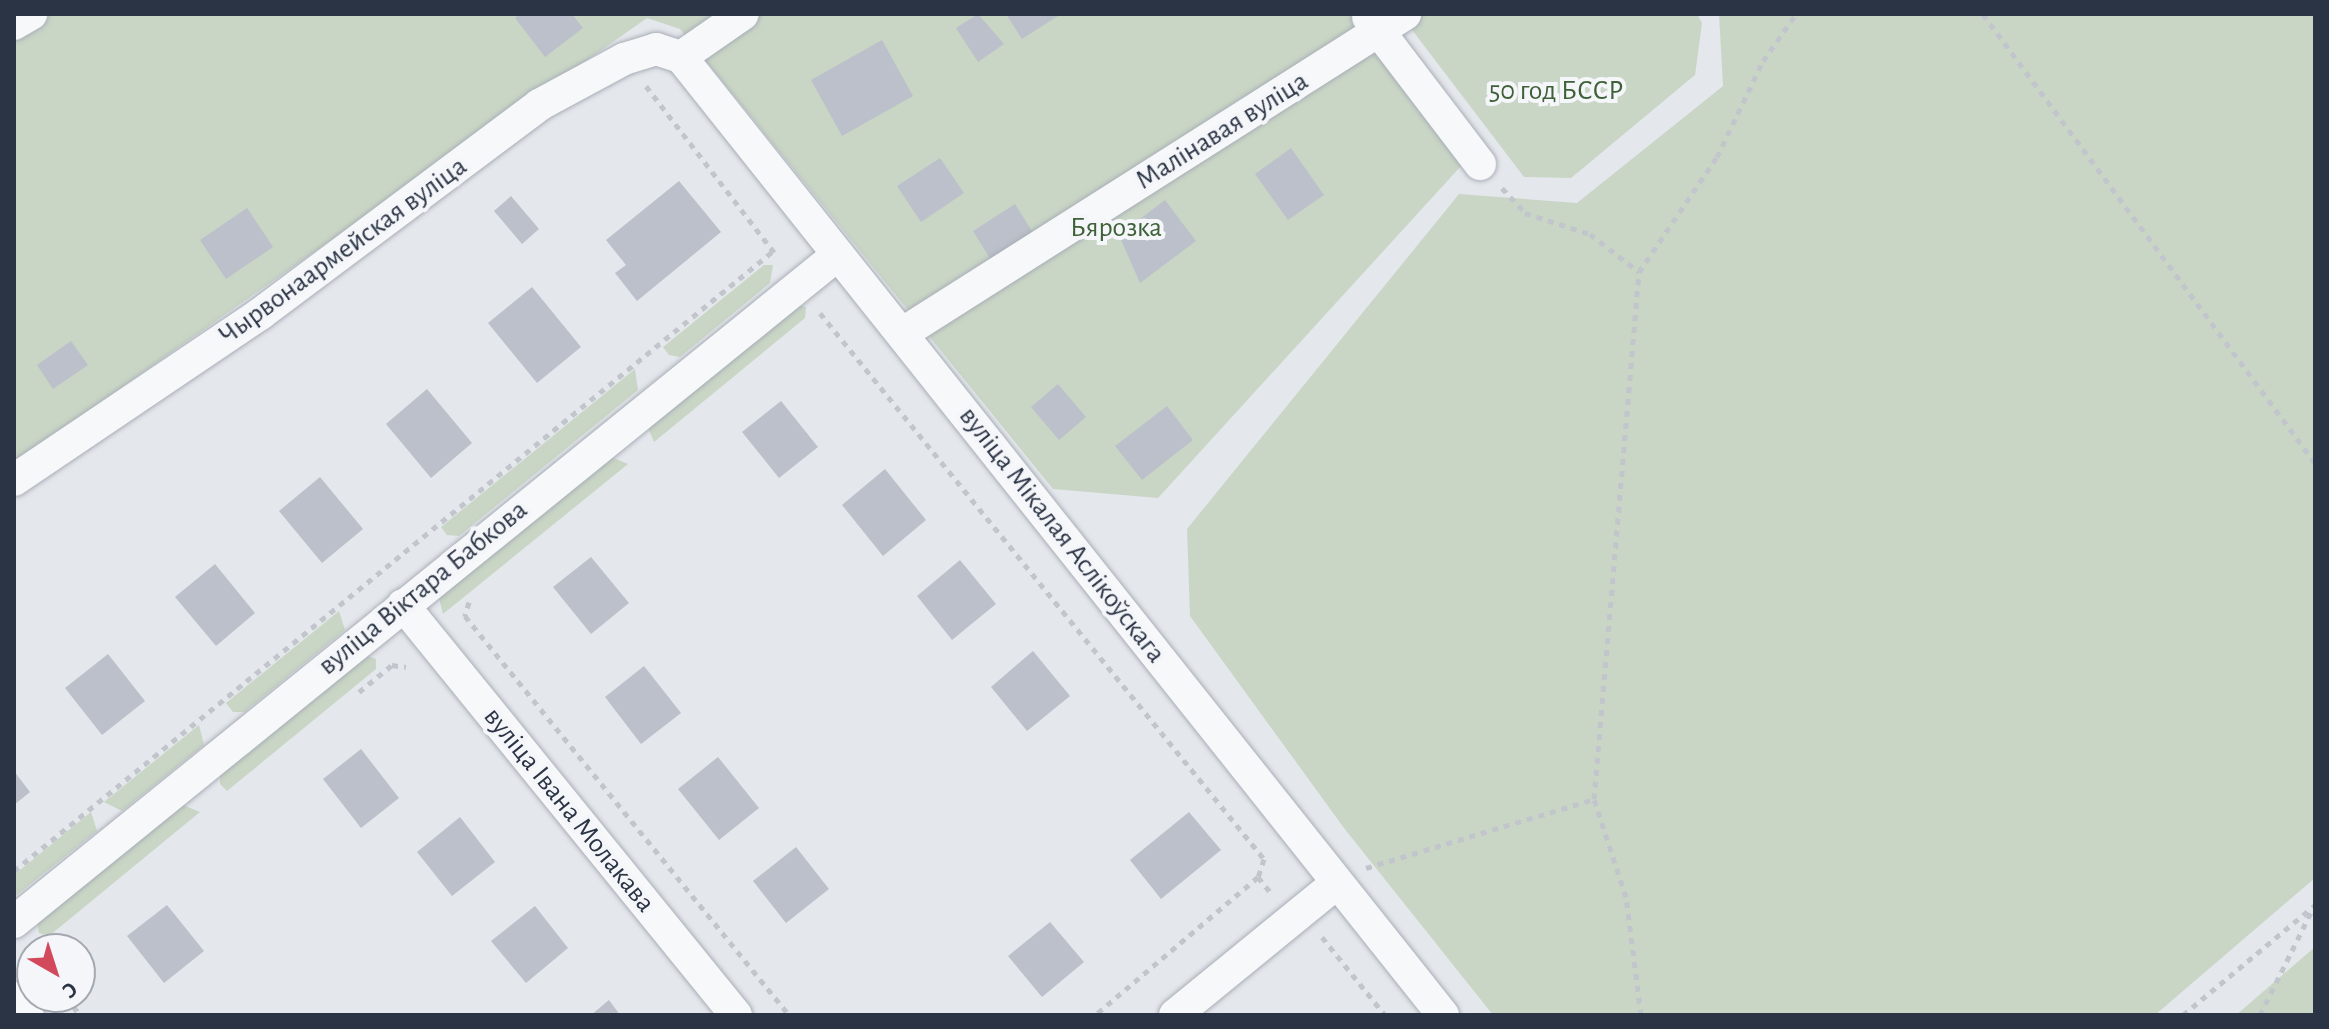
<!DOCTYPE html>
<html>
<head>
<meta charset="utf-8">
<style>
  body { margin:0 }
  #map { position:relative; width:2329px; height:1029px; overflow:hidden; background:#e4e7ec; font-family:"Alegreya Sans",sans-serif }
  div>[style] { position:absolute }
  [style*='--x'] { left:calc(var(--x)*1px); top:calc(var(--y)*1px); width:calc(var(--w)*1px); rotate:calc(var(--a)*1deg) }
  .green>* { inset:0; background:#c9d6c5 }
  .building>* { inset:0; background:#bbc0ca }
  .path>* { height:5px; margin-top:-2.5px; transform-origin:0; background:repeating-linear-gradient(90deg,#c2c5cb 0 6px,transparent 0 12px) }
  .roads { filter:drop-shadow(0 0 2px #a9aeb7) drop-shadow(0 0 2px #a9aeb7) }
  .street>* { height:32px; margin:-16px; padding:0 16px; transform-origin:16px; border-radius:16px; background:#f7f8fa }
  span { translate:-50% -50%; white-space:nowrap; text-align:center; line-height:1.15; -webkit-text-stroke:8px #f4f6f9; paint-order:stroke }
  .park-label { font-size:28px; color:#3f6138 }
  .street-label { font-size:28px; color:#2b3445 }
  .frame { position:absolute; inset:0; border:16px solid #2b3445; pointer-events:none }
  .north { position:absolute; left:16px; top:933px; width:80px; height:80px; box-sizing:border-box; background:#f4f6f9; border:2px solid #a4a8b1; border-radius:50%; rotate:141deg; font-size:22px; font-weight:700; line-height:32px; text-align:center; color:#2b3445 }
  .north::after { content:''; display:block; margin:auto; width:28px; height:36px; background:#d1495b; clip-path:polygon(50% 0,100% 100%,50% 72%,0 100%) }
</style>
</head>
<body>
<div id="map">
  <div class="green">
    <div style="clip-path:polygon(14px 14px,1354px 14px,1461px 166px,1158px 498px,1053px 489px,680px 29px,647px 18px,14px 463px)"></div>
    <div style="clip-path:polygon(1400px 14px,1697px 14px,1702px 23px,1695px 75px,1571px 178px,1524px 177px)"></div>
    <div style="clip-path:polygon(1719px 14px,2315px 14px,2315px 878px,2155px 1015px,1493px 1015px,1344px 828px,1190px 616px,1187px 529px,1459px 194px,1577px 203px,1723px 86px)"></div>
    <div style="clip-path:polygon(764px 265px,773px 265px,770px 283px,680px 357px,669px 355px,663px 347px)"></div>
    <div style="clip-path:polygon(796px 304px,806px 307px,805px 318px,654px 442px,647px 425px)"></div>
    <div style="clip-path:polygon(635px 369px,638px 390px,459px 536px,447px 535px,441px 527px)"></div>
    <div style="clip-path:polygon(609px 456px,628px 464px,443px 614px,438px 594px)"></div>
    <div style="clip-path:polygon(339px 611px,345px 630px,244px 712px,233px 712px,226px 703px)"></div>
    <div style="clip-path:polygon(365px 655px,376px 659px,376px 669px,227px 791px,220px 784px,220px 772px)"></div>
    <div style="clip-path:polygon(199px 725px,204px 745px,122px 811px,104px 802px)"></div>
    <div style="clip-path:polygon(181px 804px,200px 812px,49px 936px,39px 933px,37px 921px)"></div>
    <div style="clip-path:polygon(91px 812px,97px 831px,14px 897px,14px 875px)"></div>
    <div style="clip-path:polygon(2315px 947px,2315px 1015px,2236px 1015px)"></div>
  </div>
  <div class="building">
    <div style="clip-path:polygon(520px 14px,572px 14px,583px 28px,545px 57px,515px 18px)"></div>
    <div style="clip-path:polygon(978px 14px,1004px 44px,978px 62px,956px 28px)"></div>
    <div style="clip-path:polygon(1006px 14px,1061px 14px,1022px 39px)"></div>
    <div style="clip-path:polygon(882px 40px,913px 96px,842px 136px,811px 80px)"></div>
    <div style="clip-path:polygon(1291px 148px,1324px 195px,1288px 220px,1255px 174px)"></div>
    <div style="clip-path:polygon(940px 158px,964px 193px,921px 222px,897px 186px)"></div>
    <div style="clip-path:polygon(679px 181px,721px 232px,637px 301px,615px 273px,626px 265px,606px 240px)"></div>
    <div style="clip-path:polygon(511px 196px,539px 229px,522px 244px,494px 211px)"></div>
    <div style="clip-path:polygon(1165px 200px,1196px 241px,1140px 283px,1119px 235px)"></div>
    <div style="clip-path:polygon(1015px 204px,1033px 233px,991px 260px,973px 231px)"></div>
    <div style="clip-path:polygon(247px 208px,273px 247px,226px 279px,200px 240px)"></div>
    <div style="clip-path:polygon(532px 287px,581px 347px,537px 383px,488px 323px)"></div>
    <div style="clip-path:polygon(71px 341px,88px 365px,53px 389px,37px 365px)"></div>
    <div style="clip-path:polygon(1058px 384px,1086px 417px,1059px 440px,1031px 407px)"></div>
    <div style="clip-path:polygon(427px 389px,472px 443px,431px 478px,386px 424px)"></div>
    <div style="clip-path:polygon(781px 401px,818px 447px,779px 478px,742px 432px)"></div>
    <div style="clip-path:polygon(1167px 406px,1193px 440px,1142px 480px,1115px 446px)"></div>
    <div style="clip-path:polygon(885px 469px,926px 520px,883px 556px,842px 505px)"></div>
    <div style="clip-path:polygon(320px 477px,363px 529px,322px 563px,279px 511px)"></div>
    <div style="clip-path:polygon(591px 557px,629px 603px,591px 634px,553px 587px)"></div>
    <div style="clip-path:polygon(960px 560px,996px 604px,952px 640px,917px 596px)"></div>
    <div style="clip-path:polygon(215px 564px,255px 613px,216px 646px,175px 597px)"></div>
    <div style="clip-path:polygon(1033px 651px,1070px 696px,1027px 731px,991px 687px)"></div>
    <div style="clip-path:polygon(108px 654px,145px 701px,102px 735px,65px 688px)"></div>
    <div style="clip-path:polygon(644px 666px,681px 713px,641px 744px,605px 697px)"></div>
    <div style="clip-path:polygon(361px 749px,399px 798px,361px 828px,323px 779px)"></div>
    <div style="clip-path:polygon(718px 757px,759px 808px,719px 840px,678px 789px)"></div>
    <div style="clip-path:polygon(14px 771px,30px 792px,14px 805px)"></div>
    <div style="clip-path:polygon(1189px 812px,1221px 850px,1161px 899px,1130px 860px)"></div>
    <div style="clip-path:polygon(460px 817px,495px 862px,452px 896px,417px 852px)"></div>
    <div style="clip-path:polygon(796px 847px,829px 889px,786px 923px,753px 881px)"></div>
    <div style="clip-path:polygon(167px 905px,204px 951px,164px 983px,127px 936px)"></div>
    <div style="clip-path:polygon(535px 906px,568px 948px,526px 983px,491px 941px)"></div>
    <div style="clip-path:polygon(1050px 922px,1084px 962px,1042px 997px,1008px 956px)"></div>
    <div style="clip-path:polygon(609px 1000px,620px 1015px,591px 1015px)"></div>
  </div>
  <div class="path">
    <div style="--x:1983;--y:14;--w:558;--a:53.52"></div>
    <div style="--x:646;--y:86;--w:210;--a:52.4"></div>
    <div style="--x:1502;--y:188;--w:34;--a:47"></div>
    <div style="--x:1525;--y:213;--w:68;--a:17.9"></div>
    <div style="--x:1590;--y:234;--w:62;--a:37.8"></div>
    <div style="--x:820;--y:313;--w:704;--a:50.88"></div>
    <div style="--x:1264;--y:859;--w:19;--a:108"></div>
    <div style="--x:1258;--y:877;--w:214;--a:139.7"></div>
    <div style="--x:469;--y:602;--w:15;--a:106"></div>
    <div style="--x:465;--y:616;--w:514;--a:50.92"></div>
    <div style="--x:359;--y:692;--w:43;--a:-39.3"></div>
    <div style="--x:392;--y:665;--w:14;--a:8"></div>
    <div style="--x:1366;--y:868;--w:238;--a:-16.8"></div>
    <div style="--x:14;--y:871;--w:980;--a:-39.24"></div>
    <div style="--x:1258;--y:877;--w:21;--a:51"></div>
    <div style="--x:1322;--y:937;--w:100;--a:51.1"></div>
    <div style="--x:66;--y:997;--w:23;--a:52"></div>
    <div style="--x:1641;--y:1015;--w:119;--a:-97.2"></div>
    <div style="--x:1626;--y:897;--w:103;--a:-108.1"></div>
    <div style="--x:1594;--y:799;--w:529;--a:-85.12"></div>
    <div style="--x:1639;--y:272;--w:139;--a:-55.9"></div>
    <div style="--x:1717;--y:157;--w:106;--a:-64.4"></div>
    <div style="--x:1763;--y:61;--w:57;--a:-54.9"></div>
    <div style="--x:2183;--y:1015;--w:172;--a:-39.8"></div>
    <div style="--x:2260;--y:1015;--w:119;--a:-63.6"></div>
  </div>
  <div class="roads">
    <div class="street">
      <div style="--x:1368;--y:17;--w:185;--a:52.7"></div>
      <div style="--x:14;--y:24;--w:20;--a:-30"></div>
      <div style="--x:681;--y:57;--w:1224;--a:51.5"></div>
      <div style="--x:681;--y:57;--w:75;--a:-34.7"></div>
      <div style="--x:903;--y:333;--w:595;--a:-32.43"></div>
      <div style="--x:14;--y:480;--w:297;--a:-34"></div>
      <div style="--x:260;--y:314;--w:349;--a:-36.8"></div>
      <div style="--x:539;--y:105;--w:97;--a:-28.4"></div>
      <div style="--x:624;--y:59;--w:34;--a:-17"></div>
      <div style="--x:656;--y:49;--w:26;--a:18"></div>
      <div style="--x:403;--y:605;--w:528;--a:50.92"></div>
      <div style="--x:14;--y:922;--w:1057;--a:-39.01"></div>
      <div style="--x:14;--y:998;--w:22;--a:51"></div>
      <div style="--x:1175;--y:1015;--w:209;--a:-39.2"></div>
    </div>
  </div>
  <div class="park-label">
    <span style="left:1556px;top:91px">50 год БССР</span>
    <span style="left:1116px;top:228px">Бярозка</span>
  </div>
  <div class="street-label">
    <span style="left:1222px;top:131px;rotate:-32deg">Малінавая вуліца</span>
    <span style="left:343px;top:251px;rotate:-36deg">Чырвонаармейская вуліца</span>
    <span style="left:1062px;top:535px;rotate:52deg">вуліца Мікалая Аслікоўскага</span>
    <span style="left:423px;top:588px;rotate:-39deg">вуліца Віктара Бабкова</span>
    <span style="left:569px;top:810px;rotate:51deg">вуліца Івана Молакава</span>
  </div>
  <div class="frame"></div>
  <div class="north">С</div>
</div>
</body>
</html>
